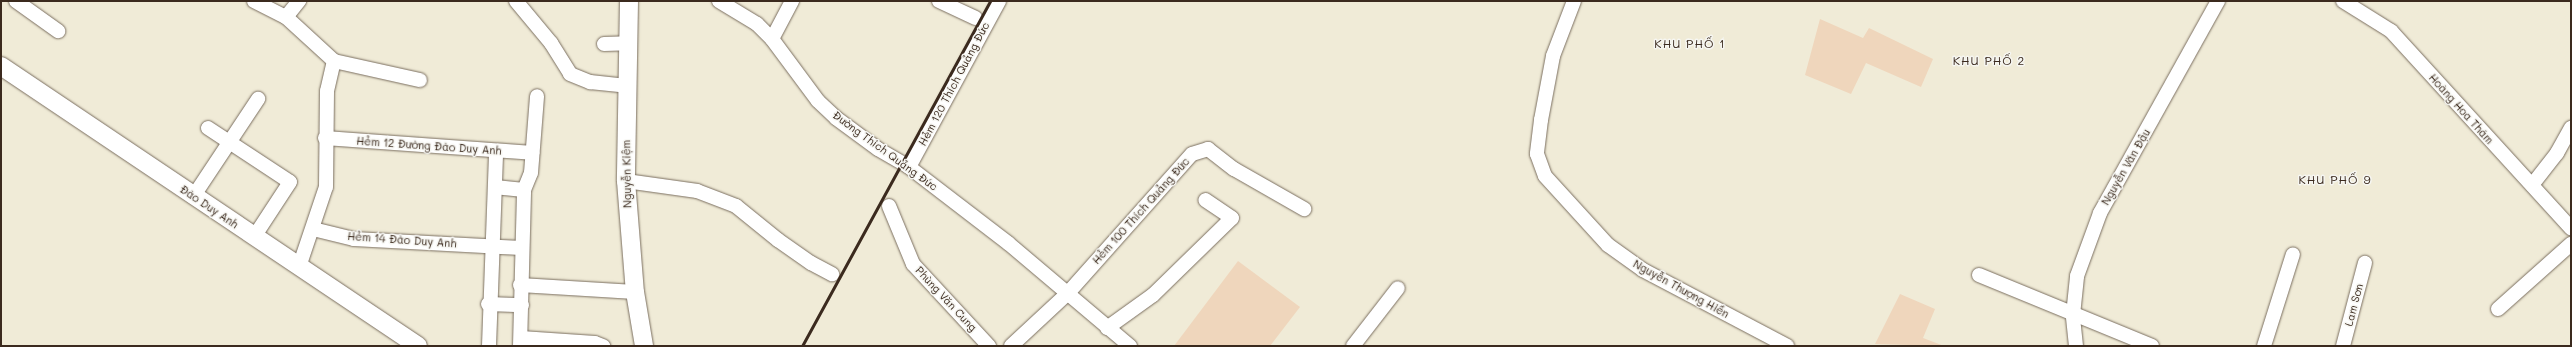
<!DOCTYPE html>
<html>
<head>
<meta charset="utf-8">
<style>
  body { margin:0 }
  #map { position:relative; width:2572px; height:347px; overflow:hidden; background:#f0ebd7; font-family:Mali,sans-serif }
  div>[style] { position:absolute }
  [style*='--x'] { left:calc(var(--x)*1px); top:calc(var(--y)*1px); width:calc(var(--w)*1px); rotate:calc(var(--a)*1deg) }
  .built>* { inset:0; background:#efd6bc }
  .roads { filter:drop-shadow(0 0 1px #7a6e5f) drop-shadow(0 0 1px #7a6e5f) }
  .minor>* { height:14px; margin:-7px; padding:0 7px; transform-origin:7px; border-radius:7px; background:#fff }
  .major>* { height:18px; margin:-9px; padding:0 9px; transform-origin:9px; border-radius:9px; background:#fff }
  .rail>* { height:3px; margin:-1.5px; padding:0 1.5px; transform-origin:1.5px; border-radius:1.5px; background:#3b2a1e }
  span { translate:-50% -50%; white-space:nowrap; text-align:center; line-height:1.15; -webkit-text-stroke:3px #f6f6f2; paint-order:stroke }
  .street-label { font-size:11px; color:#3b2a1e }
  .neighbourhood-label { font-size:12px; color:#3b2a1e; letter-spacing:1px }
  .frame { position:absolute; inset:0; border:2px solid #3b2a1e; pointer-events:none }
</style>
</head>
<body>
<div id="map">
  <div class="built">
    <div style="clip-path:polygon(1820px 19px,1863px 38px,1869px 28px,1933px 59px,1921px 87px,1866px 63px,1851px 94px,1805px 75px)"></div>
    <div style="clip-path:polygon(1238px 261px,1300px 307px,1270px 346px,1174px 346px)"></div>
    <div style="clip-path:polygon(1900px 294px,1935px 309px,1923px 338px,1944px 346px,1875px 344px)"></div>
  </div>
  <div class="roads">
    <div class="minor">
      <div style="--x:16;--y:1;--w:52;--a:35.5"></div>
      <div style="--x:254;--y:1;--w:36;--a:27"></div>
      <div style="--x:286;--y:17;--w:21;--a:-51"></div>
      <div style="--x:516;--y:1;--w:55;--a:50.2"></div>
      <div style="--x:551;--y:43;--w:36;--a:58"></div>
      <div style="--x:570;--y:74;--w:22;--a:22"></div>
      <div style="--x:590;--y:82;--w:37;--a:6"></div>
      <div style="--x:719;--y:1;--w:44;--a:31.2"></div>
      <div style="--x:757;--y:24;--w:21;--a:45"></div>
      <div style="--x:772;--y:39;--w:77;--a:53.4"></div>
      <div style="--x:818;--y:101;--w:25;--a:43"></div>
      <div style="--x:836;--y:118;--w:52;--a:36.4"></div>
      <div style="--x:878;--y:149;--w:36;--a:30"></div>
      <div style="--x:909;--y:167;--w:125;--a:37.5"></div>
      <div style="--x:1008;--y:243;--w:160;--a:40.2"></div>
      <div style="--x:939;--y:1;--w:40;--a:25"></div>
      <div style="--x:1574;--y:1;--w:59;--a:110.9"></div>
      <div style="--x:1553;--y:56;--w:65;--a:100.6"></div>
      <div style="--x:1541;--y:120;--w:34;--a:97"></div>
      <div style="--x:1537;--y:154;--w:23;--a:70"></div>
      <div style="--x:1545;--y:176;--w:93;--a:47.6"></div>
      <div style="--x:1608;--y:245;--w:43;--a:35.5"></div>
      <div style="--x:1643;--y:270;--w:163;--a:27.8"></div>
      <div style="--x:2343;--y:1;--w:57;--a:32"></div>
      <div style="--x:2391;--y:31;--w:267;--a:47.6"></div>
      <div style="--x:286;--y:17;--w:65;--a:42.5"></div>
      <div style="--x:334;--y:61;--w:88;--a:12.5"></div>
      <div style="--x:772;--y:39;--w:43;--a:-62.2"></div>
      <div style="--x:604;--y:44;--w:24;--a:-2"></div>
      <div style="--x:208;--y:128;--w:98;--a:33.4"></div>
      <div style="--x:290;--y:182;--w:66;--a:123.2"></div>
      <div style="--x:325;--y:138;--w:208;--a:4.1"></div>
      <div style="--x:909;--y:167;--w:189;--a:-61.5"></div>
      <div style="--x:626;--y:181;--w:72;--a:8"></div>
      <div style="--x:697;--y:191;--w:42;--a:21"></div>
      <div style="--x:736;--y:206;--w:54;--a:39"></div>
      <div style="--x:778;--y:240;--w:40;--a:34.9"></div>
      <div style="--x:811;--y:263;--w:24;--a:28"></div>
      <div style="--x:2532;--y:185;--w:41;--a:-52"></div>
      <div style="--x:2557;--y:153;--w:29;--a:-61"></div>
      <div style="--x:495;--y:187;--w:29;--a:6"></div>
      <div style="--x:193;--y:197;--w:118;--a:-56.4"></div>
      <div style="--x:889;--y:206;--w:63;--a:67.5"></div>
      <div style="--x:913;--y:264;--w:112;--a:47.2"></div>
      <div style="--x:313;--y:229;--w:42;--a:13.7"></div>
      <div style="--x:354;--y:239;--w:168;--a:3.1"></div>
      <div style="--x:299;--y:267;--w:84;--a:-71.4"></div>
      <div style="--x:326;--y:187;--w:96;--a:-89.4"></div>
      <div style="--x:327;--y:91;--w:31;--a:-77"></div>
      <div style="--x:1979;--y:275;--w:187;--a:22.3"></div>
      <div style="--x:520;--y:285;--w:115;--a:3.5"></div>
      <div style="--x:488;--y:304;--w:34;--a:2"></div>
      <div style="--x:2498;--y:309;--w:98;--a:-41.7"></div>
      <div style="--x:1107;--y:328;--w:57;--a:-35.7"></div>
      <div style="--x:1153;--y:295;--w:110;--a:-44.3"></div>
      <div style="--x:1232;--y:218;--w:32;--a:-146"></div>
      <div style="--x:521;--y:338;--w:74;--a:3.9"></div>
      <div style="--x:595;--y:343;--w:9;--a:21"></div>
      <div style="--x:489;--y:346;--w:195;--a:-87.9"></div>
      <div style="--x:520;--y:346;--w:156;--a:-88.5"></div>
      <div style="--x:524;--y:190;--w:18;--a:-68"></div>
      <div style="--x:531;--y:173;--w:77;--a:-85.5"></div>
      <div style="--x:1011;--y:346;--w:78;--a:-42.9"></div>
      <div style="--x:1068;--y:293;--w:186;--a:-48.3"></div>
      <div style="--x:1192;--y:154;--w:17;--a:-17"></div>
      <div style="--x:1208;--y:149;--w:33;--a:38"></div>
      <div style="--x:1234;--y:169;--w:81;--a:29.7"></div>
      <div style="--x:1353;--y:346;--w:73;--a:-52.2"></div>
      <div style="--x:2076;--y:346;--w:31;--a:-96"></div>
      <div style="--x:2073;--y:315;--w:39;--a:-84"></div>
      <div style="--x:2077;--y:276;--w:67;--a:-69.9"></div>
      <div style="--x:2100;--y:213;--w:243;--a:-60.9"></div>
      <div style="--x:2264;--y:346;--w:96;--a:-72.5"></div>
      <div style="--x:2343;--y:346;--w:86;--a:-75.2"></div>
    </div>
    <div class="major">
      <div style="--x:629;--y:1;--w:180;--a:91"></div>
      <div style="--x:626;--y:181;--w:111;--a:85.4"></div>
      <div style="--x:635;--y:292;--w:55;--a:80.5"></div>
      <div style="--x:1;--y:66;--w:502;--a:33.88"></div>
    </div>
  </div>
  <div class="rail">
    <div style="--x:802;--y:346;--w:393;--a:-61.4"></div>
  </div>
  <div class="street-label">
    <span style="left:954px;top:84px;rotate:-62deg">Hẻm 120 Thích Quảng Đức</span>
    <span style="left:2461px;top:109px;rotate:48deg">Hoàng Hoa Thám</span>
    <span style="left:429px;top:146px;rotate:4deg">Hẻm 12 Đường Đào Duy Anh</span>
    <span style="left:885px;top:151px;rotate:36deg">Đường Thích Quảng Đức</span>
    <span style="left:2126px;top:167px;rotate:-60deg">Nguyễn Văn Đậu</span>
    <span style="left:627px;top:174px;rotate:-91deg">Nguyễn Kiệm</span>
    <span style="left:209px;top:207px;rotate:34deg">Đào Duy Anh</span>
    <span style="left:1141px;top:211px;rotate:-48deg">Hẻm 100 Thích Quảng Đức</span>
    <span style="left:402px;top:240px;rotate:4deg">Hẻm 14 Đào Duy Anh</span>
    <span style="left:1681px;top:289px;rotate:29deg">Nguyễn Thượng Hiền</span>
    <span style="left:946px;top:299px;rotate:47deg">Phùng Văn Cung</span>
    <span style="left:2354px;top:305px;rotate:-75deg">Lam Sơn</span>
  </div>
  <div class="neighbourhood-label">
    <span style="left:1690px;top:44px">KHU PHỐ 1</span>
    <span style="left:1989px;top:61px">KHU PHỐ 2</span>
    <span style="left:2335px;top:180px">KHU PHỐ 9</span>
  </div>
  <div class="frame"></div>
</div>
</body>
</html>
